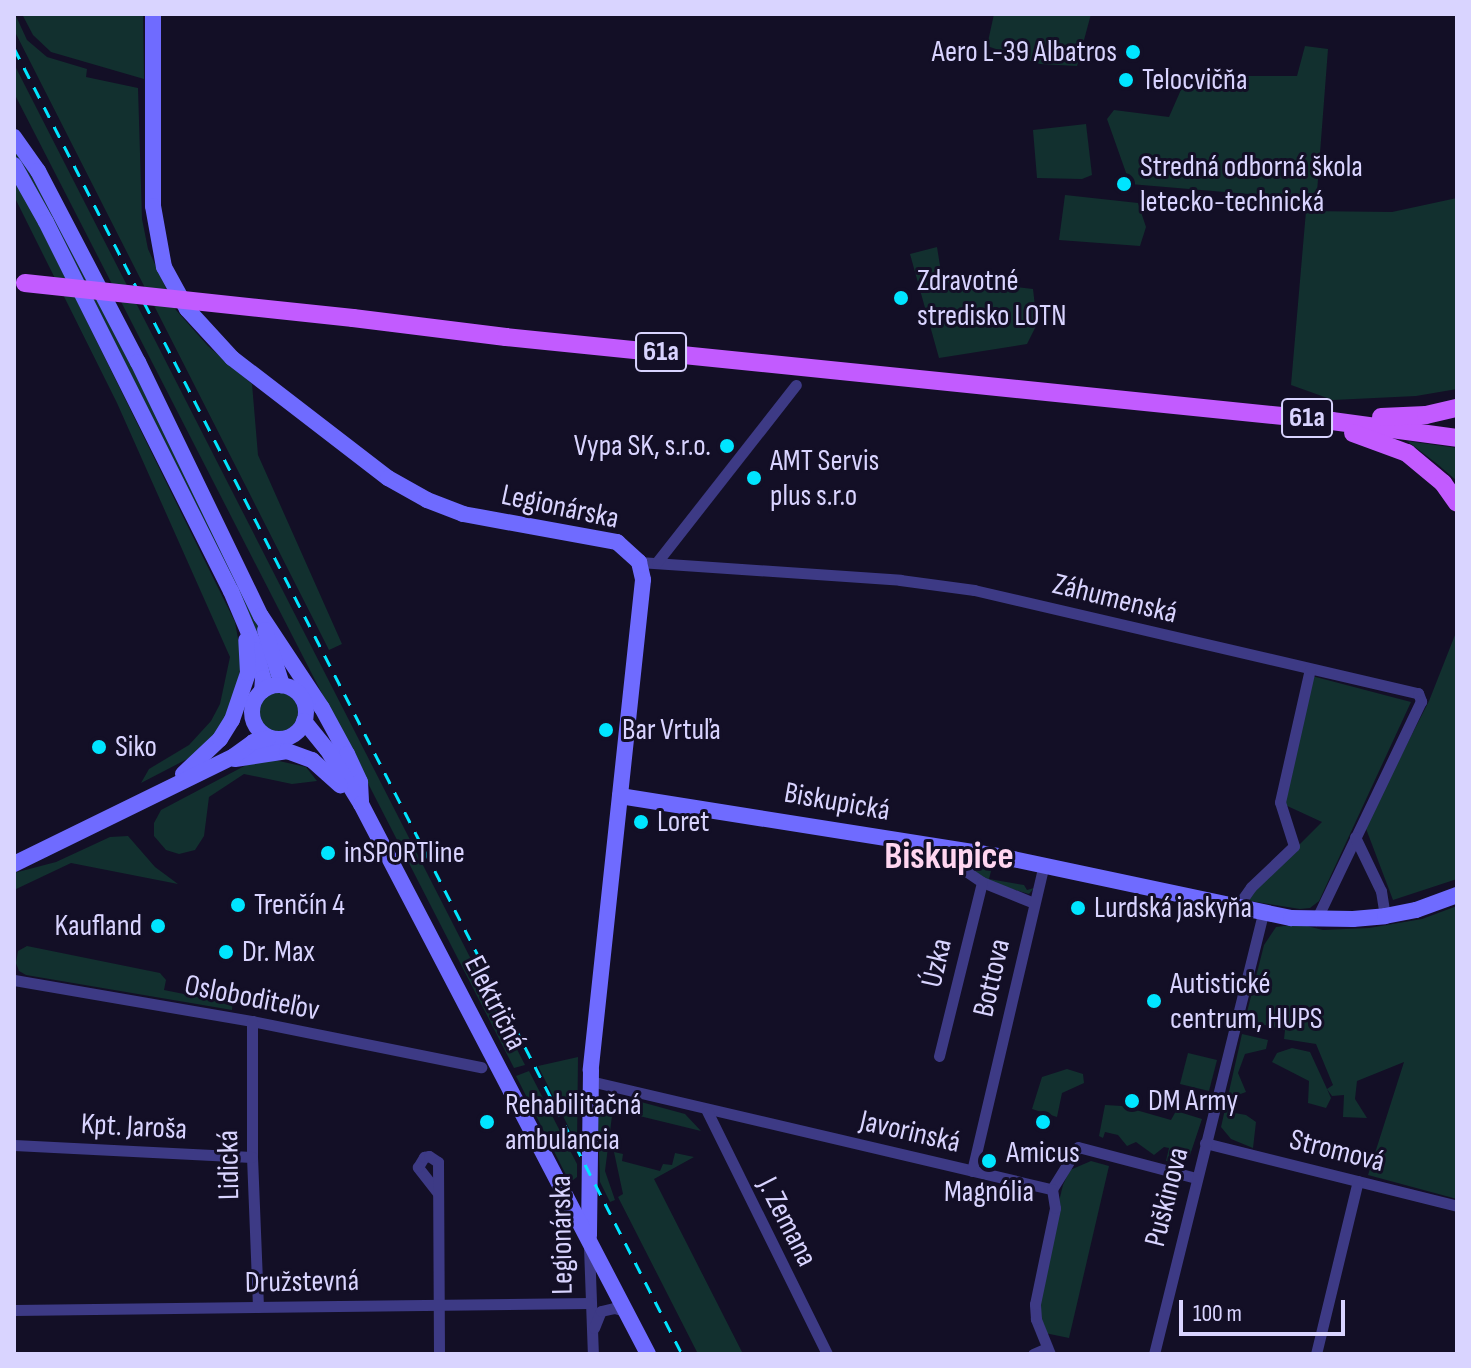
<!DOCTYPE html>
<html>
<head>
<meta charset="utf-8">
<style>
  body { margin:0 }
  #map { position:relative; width:1471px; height:1368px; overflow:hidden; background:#130f26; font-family:"Sofia Sans Condensed",sans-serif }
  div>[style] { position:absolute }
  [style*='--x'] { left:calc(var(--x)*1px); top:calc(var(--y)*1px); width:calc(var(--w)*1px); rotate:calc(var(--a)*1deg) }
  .green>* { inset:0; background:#12302f }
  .round { border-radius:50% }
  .street>* { height:11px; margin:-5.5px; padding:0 5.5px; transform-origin:5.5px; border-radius:5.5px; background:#3d3a85 }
  .secondary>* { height:16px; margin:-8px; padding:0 8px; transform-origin:8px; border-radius:8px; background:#6f6bff }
  .secondary>.ring { margin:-8px; padding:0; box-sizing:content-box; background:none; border:16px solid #6f6bff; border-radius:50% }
  .primary>* { height:18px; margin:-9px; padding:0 9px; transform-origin:9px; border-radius:9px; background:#c25bff }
  .rail>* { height:3px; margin-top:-1.5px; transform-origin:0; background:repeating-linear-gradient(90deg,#00e5ff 0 12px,transparent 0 22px) }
  .primary-bridge>* { height:18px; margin:-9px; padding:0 9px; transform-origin:9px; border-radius:9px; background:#c25bff }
  .dots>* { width:22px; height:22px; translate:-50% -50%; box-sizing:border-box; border:4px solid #130f26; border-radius:50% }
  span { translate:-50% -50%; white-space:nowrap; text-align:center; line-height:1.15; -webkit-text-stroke:6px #130f26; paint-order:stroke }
  .shield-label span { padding:2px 6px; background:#130f26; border:2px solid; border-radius:6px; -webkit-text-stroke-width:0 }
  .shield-label { font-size:28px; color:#d9d4ff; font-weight:700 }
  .poi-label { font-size:30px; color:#d9d4ff }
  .right { translate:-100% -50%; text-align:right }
  .left { translate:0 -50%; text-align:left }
  .street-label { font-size:30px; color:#d9d4ff }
  .district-label { font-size:38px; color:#ffd6f0; font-weight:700 }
  .frame { position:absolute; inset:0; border:16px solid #d9d4ff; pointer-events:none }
  .scale { position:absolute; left:1179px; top:1300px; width:166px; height:36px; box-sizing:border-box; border:4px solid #d9d4ff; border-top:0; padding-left:10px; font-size:24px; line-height:28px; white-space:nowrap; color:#d9d4ff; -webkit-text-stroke:6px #130f26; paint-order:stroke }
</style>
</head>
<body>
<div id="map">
  <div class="green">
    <div style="clip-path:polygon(15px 14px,27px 40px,47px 57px,87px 69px,86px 77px,138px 88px,142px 219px,148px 249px,176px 310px,208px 346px,252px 384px,258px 455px,342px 644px,329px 650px,14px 30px)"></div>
    <div style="clip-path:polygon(22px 14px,143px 14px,144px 79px,51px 52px,33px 35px)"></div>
    <div style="clip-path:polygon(994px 14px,1091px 14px,1077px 66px,1040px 64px,987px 46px)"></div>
    <div style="clip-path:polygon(1305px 46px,1328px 49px,1317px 192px,1294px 198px,1130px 184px,1107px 119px,1114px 110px,1169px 117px,1187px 76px,1297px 76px)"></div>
    <div style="clip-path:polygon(14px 64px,525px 1065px,514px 1068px,14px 93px)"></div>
    <div style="clip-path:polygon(1086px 124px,1092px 175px,1082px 179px,1037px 178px,1033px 130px)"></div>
    <div style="clip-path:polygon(14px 148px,58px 220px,249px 601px,276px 680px,267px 682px,36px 190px,14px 156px)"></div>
    <div style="clip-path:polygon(14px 181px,33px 212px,235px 622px,242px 660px,231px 713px,211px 740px,193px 756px,141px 783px,149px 769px,189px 745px,211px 721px,220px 704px,230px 657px,117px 403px,14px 196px)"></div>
    <div style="clip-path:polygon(1065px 195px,1138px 203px,1146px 227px,1140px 246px,1059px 240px)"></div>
    <div style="clip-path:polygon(1457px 198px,1457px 389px,1416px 396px,1333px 400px,1291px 385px,1306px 211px,1392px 212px)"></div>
    <div style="clip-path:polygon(937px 247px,942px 278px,1033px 289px,1037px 324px,1027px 344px,939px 358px,910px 254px)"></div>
    <div style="clip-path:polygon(1407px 441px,1457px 448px,1457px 481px,1436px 463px)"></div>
    <div style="clip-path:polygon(1457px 630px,1457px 879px,1393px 900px,1365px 826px,1429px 701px)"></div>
    <div style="clip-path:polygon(1312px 676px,1411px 702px,1319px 901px,1310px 908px,1300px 909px,1244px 900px,1322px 822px,1283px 804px)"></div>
    <div class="round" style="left:258px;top:692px;width:40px;height:40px"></div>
    <div style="clip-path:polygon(270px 759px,306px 767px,317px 781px,292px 784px,244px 774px,209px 797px,204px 836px,195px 850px,179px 854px,166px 850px,154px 836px,154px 823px,161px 810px,252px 762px)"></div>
    <div style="clip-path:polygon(128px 836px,155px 867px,178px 884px,71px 863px,14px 890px,14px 873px,56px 862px,110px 837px)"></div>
    <div style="clip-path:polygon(948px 857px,993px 863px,989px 879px,1024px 885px,1027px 890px,1034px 888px,1029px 894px,987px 882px)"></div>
    <div style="clip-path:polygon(1457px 906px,1457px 1199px,1368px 1175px,1404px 1062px,1357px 1081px,1355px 1099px,1367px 1118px,1343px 1117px,1344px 1095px,1332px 1096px,1327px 1089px,1331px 1098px,1326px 1108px,1308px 1103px,1309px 1081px,1272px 1062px,1277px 1053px,1292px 1048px,1310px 1052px,1327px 1089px,1333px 1085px,1316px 1044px,1284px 1039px,1285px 1030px,1245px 1020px,1264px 945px,1276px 927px,1299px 924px,1323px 930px,1369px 928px,1422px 919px)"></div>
    <div style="clip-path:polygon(27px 946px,160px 973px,166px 980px,164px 990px,224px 1002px,229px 988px,234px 987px,232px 1010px,26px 975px,19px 971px,16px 963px,18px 951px)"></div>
    <div style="clip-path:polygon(1242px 1034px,1268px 1040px,1266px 1049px,1245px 1054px,1238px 1073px,1246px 1092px,1235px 1096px,1229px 1112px,1246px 1115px,1256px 1122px,1253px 1148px,1231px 1139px,1221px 1127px)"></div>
    <div style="clip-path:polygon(1188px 1053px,1217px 1060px,1209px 1091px,1180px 1084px)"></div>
    <div style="clip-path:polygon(578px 1057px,577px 1144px,538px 1066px)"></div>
    <div style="clip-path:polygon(1067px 1069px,1083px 1074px,1084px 1083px,1062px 1093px,1057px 1117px,1032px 1109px,1042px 1077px)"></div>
    <div style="clip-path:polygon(529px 1071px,577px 1164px,577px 1177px,573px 1180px,567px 1177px,516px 1076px)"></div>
    <div style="clip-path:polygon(630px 1099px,685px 1114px,701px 1131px,623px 1112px,624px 1104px)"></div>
    <div style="clip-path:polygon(608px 1102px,613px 1108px,605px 1171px,615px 1200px,610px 1202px,600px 1182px,598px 1121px,599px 1109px)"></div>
    <div style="clip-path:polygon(1105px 1105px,1122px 1106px,1171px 1120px,1176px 1111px,1202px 1119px,1190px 1155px,1177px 1163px,1166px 1161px,1169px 1148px,1164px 1147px,1154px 1155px,1136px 1142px,1127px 1146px,1118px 1135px,1105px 1132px,1103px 1138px,1099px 1136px)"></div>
    <div style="clip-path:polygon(614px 1152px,623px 1154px,622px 1161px,660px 1171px,663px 1164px,672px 1165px,675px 1153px,694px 1157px,654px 1179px,743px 1354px,698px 1354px,618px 1197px,623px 1194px)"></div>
    <div style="clip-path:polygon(1091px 1161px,1109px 1166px,1069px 1338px,1040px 1332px,1035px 1299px,1063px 1185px,1070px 1170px)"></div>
  </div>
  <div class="street">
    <div style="--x:639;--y:562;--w:262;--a:3.9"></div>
    <div style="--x:900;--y:580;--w:75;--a:7.7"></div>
    <div style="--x:974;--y:590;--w:456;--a:13.1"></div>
    <div style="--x:1418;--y:693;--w:9;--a:69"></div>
    <div style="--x:1421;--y:701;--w:243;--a:115.6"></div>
    <div style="--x:657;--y:562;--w:225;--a:-51.9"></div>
    <div style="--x:1355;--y:837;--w:60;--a:64.3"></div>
    <div style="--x:1381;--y:891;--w:25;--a:81"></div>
    <div style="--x:944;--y:848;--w:12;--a:70"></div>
    <div style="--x:948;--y:859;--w:41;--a:34.1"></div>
    <div style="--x:982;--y:882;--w:56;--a:22"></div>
    <div style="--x:1237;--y:907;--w:24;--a:-55"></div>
    <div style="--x:1251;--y:887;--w:59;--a:-43.6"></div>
    <div style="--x:1294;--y:846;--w:46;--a:-107.7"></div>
    <div style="--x:1280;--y:802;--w:136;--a:-77.3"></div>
    <div style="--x:14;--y:980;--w:242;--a:9.8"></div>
    <div style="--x:252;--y:1021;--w:234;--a:11.4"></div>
    <div style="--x:252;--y:1021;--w:136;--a:90"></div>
    <div style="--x:252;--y:1157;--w:150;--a:87.7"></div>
    <div style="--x:939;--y:1056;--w:179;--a:-76.1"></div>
    <div style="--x:590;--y:1081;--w:474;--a:13.2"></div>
    <div style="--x:1052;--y:1189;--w:49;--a:-58.2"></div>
    <div style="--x:1078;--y:1147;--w:122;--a:14.7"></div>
    <div style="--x:707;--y:1111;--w:271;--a:63.7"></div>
    <div style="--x:1205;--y:1143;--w:260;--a:14"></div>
    <div style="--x:14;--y:1145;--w:238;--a:2.9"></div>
    <div style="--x:972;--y:1171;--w:314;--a:-76.8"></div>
    <div style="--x:438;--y:1193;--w:33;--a:-128"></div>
    <div style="--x:418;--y:1167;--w:12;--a:-59"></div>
    <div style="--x:424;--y:1157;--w:5;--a:-11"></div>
    <div style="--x:429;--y:1156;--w:11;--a:34"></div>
    <div style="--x:438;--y:1162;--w:192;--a:89.7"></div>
    <div style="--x:589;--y:1247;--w:107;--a:87.9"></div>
    <div style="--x:14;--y:1310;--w:577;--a:-0.7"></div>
    <div style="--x:594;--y:1328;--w:18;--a:-68"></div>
    <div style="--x:601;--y:1311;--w:13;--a:-13"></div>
    <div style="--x:614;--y:1308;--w:12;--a:14"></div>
    <div style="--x:1033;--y:1354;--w:15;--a:-23"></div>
    <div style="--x:1050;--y:1354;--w:38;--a:-112"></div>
    <div style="--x:1036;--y:1319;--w:15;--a:-94"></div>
    <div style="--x:1035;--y:1304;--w:98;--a:-78.2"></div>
    <div style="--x:1055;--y:1208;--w:19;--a:-99"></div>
    <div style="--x:1154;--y:1354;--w:454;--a:-76.1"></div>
    <div style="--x:1316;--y:1354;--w:178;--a:-76.4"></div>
  </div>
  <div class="secondary">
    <div style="--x:153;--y:14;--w:192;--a:90"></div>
    <div style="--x:153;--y:206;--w:62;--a:79.8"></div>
    <div style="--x:164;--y:267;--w:48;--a:61.3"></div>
    <div style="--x:187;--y:309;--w:67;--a:47.4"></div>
    <div style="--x:232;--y:358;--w:197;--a:37.6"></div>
    <div style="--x:388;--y:478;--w:45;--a:29.4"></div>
    <div style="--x:427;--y:500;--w:39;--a:21"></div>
    <div style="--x:463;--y:514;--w:157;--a:10.3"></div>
    <div style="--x:617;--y:542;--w:30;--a:42"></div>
    <div style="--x:639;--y:562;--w:18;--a:77"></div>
    <div style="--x:643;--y:580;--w:493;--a:96.1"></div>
    <div style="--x:591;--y:1070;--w:166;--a:90.7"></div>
    <div style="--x:14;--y:137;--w:42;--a:54.8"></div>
    <div style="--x:38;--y:171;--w:216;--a:62.4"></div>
    <div style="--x:138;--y:362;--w:282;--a:64.2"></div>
    <div style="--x:261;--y:616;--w:110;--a:56.5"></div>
    <div style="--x:322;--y:708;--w:52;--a:61.5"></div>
    <div style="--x:347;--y:754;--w:31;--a:65"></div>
    <div style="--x:360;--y:782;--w:22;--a:87"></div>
    <div style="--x:14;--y:165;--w:65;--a:60.7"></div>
    <div style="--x:46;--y:222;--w:413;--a:63.4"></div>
    <div style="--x:231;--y:591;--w:64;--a:67"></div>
    <div style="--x:256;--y:650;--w:29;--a:76"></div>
    <div style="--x:263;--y:678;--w:13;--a:94"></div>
    <div style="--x:265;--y:630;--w:58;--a:72.8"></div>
    <div class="ring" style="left:252px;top:685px;width:38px;height:38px"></div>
    <div style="--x:304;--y:721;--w:36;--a:51"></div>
    <div style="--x:327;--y:749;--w:65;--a:58.3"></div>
    <div style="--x:361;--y:804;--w:620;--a:62.44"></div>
    <div style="--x:235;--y:759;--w:53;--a:-8.7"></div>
    <div style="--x:287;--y:751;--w:27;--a:20"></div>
    <div style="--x:312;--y:760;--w:38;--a:42"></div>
    <div style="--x:183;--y:774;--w:51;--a:-43.4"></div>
    <div style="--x:220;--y:739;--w:22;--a:-58"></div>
    <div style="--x:232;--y:720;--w:50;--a:-71.2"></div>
    <div style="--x:248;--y:673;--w:33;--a:-93"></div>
    <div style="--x:620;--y:796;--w:384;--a:9"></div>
    <div style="--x:999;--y:856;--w:299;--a:12"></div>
    <div style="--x:1291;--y:918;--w:62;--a:0.9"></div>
    <div style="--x:1353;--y:919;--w:32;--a:-5"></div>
    <div style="--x:1385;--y:916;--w:32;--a:-11"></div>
    <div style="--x:1416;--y:910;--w:44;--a:-20.1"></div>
    <div style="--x:14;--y:864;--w:245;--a:-26.1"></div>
    <div style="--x:234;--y:756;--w:24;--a:-36"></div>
    <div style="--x:253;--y:742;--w:16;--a:-14"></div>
  </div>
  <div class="primary">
    <div style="--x:353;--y:318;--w:154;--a:7.1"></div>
    <div style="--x:506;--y:337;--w:830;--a:5.81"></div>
    <div style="--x:1332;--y:421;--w:126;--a:7.7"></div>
    <div style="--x:1381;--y:417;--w:45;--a:-2.5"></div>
    <div style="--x:1426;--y:415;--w:32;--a:-13"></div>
    <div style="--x:1353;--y:433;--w:58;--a:20.3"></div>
    <div style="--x:1407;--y:453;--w:47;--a:39.8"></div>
    <div style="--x:1443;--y:483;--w:24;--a:55"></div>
  </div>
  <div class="rail">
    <div style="--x:14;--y:48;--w:1467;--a:62.91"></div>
  </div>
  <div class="primary-bridge">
    <div style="--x:25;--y:283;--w:330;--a:6.1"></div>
  </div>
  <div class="dots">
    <div style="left:1133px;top:52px;background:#00e5ff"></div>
    <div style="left:1126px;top:80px;background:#00e5ff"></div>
    <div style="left:1124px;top:184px;background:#00e5ff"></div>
    <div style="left:901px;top:298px;background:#00e5ff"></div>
    <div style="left:727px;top:446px;background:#00e5ff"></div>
    <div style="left:754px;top:478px;background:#00e5ff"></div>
    <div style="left:606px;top:730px;background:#00e5ff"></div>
    <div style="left:99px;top:747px;background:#00e5ff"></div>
    <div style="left:641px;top:822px;background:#00e5ff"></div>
    <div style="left:328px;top:853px;background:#00e5ff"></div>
    <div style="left:238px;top:905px;background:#00e5ff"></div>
    <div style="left:1078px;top:908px;background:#00e5ff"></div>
    <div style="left:158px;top:926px;background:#00e5ff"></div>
    <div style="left:226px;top:952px;background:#00e5ff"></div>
    <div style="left:1154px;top:1001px;background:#00e5ff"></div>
    <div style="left:1132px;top:1101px;background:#00e5ff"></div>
    <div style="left:487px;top:1122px;background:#00e5ff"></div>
    <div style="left:1043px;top:1122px;background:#00e5ff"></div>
    <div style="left:989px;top:1161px;background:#00e5ff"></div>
  </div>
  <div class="shield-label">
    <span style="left:661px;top:352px">61a</span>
    <span style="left:1307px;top:418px">61a</span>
  </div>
  <div class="poi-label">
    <span class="right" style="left:1117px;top:52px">Aero L-39 Albatros</span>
    <span class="left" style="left:1142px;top:80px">Telocvičňa</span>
    <span class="left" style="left:1140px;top:184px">Stredná odborná škola<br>letecko-technická</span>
    <span class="left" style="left:917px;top:298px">Zdravotné<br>stredisko LOTN</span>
    <span class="right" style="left:711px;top:446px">Vypa SK, s.r.o.</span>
    <span class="left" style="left:770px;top:478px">AMT Servis<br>plus s.r.o</span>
    <span class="left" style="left:622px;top:730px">Bar Vrtuľa</span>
    <span class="left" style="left:115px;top:747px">Siko</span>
    <span class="left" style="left:657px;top:822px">Loret</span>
    <span class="left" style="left:344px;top:853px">inSPORTline</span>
    <span class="left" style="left:254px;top:905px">Trenčín 4</span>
    <span class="left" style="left:1094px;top:908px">Lurdská jaskyňa</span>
    <span class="right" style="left:142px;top:926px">Kaufland</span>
    <span class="left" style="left:242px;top:952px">Dr. Max</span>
    <span class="left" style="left:1170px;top:1001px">Autistické<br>centrum, HUPS</span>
    <span class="left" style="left:1148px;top:1101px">DM Army</span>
    <span class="left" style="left:505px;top:1122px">Rehabilitačná<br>ambulancia</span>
    <span style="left:1043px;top:1153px">Amicus</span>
    <span style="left:989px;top:1192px">Magnólia</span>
  </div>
  <div class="street-label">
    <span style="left:560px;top:507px;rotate:12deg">Legionárska</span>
    <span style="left:1115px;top:599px;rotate:14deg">Záhumenská</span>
    <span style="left:837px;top:802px;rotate:10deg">Biskupická</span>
    <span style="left:937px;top:963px;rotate:-77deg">Úzka</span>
    <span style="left:992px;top:978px;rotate:-77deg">Bottova</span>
    <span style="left:252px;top:998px;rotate:11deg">Osloboditeľov</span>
    <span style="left:495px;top:1003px;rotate:63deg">Električná</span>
    <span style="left:134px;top:1127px;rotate:3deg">Kpt. Jaroša</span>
    <span style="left:910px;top:1132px;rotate:13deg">Javorinská</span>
    <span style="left:1337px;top:1151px;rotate:14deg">Stromová</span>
    <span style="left:229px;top:1165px;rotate:-91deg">Lidická</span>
    <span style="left:1167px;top:1197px;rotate:-76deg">Puškinova</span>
    <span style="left:787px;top:1222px;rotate:63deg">J. Zemana</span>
    <span style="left:562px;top:1235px;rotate:-91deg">Legionárska</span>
    <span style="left:302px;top:1282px;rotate:-1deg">Družstevná</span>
  </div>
  <div class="district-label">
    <span style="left:949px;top:857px">Biskupice</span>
  </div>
  <div class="frame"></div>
  <div class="scale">100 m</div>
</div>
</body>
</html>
